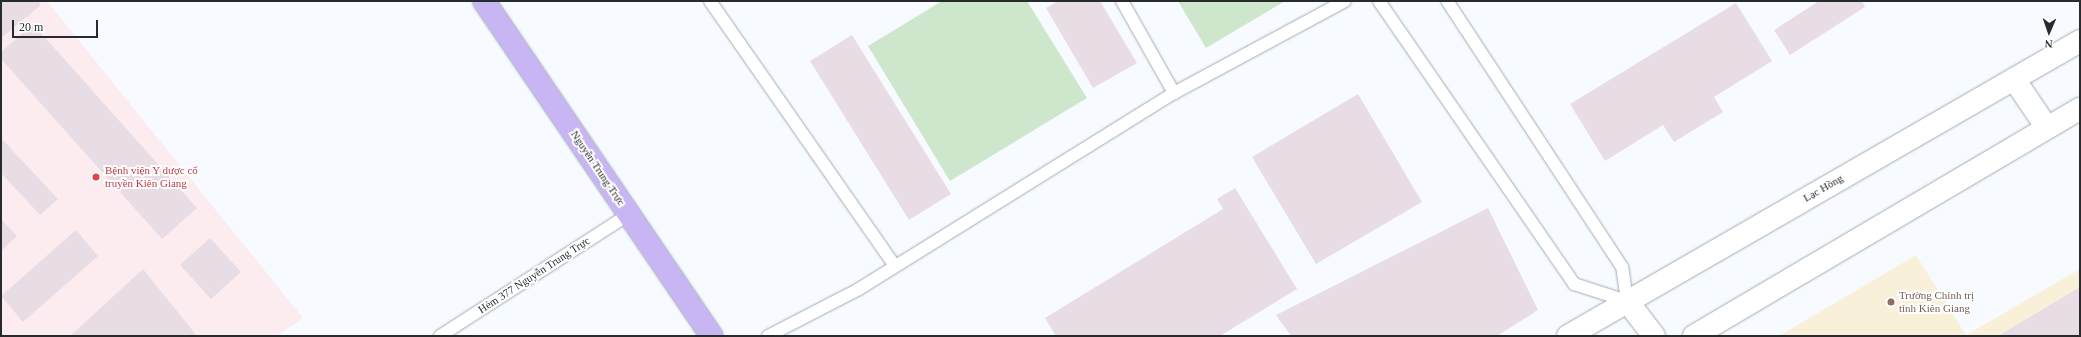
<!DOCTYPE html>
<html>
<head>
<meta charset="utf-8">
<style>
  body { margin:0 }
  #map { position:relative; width:2081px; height:337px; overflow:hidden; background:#f7fbff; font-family:"Times New Roman",serif }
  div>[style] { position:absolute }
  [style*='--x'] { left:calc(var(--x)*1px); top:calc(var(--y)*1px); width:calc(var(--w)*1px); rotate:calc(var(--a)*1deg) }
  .education>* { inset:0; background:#f9f0da }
  .medical>* { inset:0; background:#fcecef }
  .green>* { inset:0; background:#cee6cc }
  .building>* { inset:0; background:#e8dde4 }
  .roads { filter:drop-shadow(0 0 1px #a2abb4) drop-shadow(0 0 1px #a2abb4) }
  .service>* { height:12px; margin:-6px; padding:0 6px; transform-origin:6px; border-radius:6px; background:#fff }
  .minor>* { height:22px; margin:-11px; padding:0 11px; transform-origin:11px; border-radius:11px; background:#fff }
  .secondary>* { height:22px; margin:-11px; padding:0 11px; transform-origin:11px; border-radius:11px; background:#fff }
  .primary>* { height:22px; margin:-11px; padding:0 11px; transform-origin:11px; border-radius:11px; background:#c7b5f4 }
  .dots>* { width:11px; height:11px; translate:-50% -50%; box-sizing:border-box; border:2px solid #fff; border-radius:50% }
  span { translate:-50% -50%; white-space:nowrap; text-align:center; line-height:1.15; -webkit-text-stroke:4px #fff; paint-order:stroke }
  .street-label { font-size:11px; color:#272b2e }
  .health-label { font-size:11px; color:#be3a42 }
  .left { translate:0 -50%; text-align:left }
  .education-label { font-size:11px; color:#785e54 }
  .frame { position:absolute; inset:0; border:2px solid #272b2e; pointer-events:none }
  .north { position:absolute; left:2029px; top:12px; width:40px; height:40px; -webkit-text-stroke:3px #fff; paint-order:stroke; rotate:182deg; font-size:11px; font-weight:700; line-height:16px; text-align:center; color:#272b2e }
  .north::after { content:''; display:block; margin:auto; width:14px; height:18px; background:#272b2e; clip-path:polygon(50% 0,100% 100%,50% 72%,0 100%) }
  .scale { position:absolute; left:12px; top:20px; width:86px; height:18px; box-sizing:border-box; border:2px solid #272b2e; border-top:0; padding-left:5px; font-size:12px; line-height:14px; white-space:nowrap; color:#272b2e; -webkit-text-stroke:3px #fff; paint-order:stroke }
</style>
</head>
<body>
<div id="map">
  <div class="education">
    <div style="clip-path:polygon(1916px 255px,1966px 335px,2080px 269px,2080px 336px,1779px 336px)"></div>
  </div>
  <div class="medical">
    <div style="clip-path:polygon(1px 1px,47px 1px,303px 318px,277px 336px,1px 336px)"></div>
  </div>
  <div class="green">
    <div style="clip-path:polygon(942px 1px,1027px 1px,1087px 98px,950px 181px,868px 46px)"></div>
    <div style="clip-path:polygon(1178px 1px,1285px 1px,1206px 48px)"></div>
  </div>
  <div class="building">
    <div style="clip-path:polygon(1px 1px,38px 1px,41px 5px,1px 38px)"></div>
    <div style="clip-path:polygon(1058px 1px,1100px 1px,1137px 63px,1093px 88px,1046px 8px)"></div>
    <div style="clip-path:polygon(1819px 1px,1862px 1px,1865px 7px,1790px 55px,1774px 30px)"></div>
    <div style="clip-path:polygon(1736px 3px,1772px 61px,1714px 97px,1723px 112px,1674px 142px,1663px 125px,1605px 161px,1570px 104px)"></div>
    <div style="clip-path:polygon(33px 24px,197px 208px,162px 239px,1px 59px,1px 52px)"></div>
    <div style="clip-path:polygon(852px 35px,951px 194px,909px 220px,810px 61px)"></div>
    <div style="clip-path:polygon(1358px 94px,1422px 202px,1316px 264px,1252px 157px)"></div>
    <div style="clip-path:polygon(1px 138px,58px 199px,40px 215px,1px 173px)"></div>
    <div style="clip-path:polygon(1235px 188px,1297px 289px,1220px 336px,1056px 336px,1045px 318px,1223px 209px,1217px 199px)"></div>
    <div style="clip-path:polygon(1488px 208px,1538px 310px,1497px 336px,1291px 336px,1276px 315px)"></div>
    <div style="clip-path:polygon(1px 219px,17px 236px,1px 251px)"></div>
    <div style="clip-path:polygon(76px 230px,98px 256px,23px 322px,1px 296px)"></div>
    <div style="clip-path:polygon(210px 238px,241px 272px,211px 299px,180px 265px)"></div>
    <div style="clip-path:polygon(143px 269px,197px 336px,70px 336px)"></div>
    <div style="clip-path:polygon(2080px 287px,2080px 336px,1998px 336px)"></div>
  </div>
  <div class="roads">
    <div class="service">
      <div style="--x:710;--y:1;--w:323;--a:55.1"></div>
      <div style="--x:1122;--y:1;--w:106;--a:60.5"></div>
      <div style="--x:1379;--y:1;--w:344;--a:55.4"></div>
      <div style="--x:1574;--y:284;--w:56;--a:17.8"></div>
      <div style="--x:1627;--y:301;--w:34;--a:-98"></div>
      <div style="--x:1622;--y:267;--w:318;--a:-123.3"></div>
      <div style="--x:440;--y:336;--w:225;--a:-32.8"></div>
      <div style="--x:768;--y:336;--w:102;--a:-27.3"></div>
      <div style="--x:859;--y:289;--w:371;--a:-31.9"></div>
      <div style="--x:1174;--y:93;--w:194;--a:-28.3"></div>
    </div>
    <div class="minor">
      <div style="--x:1627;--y:301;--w:44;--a:52.4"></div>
    </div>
    <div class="secondary">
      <div style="--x:2014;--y:79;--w:59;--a:56"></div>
      <div style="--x:1568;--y:336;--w:591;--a:-29.95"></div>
      <div style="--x:1694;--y:336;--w:448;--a:-30.5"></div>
    </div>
    <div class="primary">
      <div style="--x:484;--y:1;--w:405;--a:55.8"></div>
    </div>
  </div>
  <div class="dots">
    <div style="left:96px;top:177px;background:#e0444e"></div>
    <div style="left:1891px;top:302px;background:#8d6e63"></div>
  </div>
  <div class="street-label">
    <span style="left:598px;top:168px;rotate:56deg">Nguyễn Trung Trực</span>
    <span style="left:1823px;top:188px;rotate:-30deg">Lạc Hồng</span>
    <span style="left:534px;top:275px;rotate:-33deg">Hẻm 377 Nguyễn Trung Trực</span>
  </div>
  <div class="health-label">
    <span class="left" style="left:105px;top:177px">Bệnh viện Y dược cổ<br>truyền Kiên Giang</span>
  </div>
  <div class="education-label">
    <span class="left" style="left:1899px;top:302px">Trường Chính trị<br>tỉnh Kiên Giang</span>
  </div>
  <div class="frame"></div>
  <div class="north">N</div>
  <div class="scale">20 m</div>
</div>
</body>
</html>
